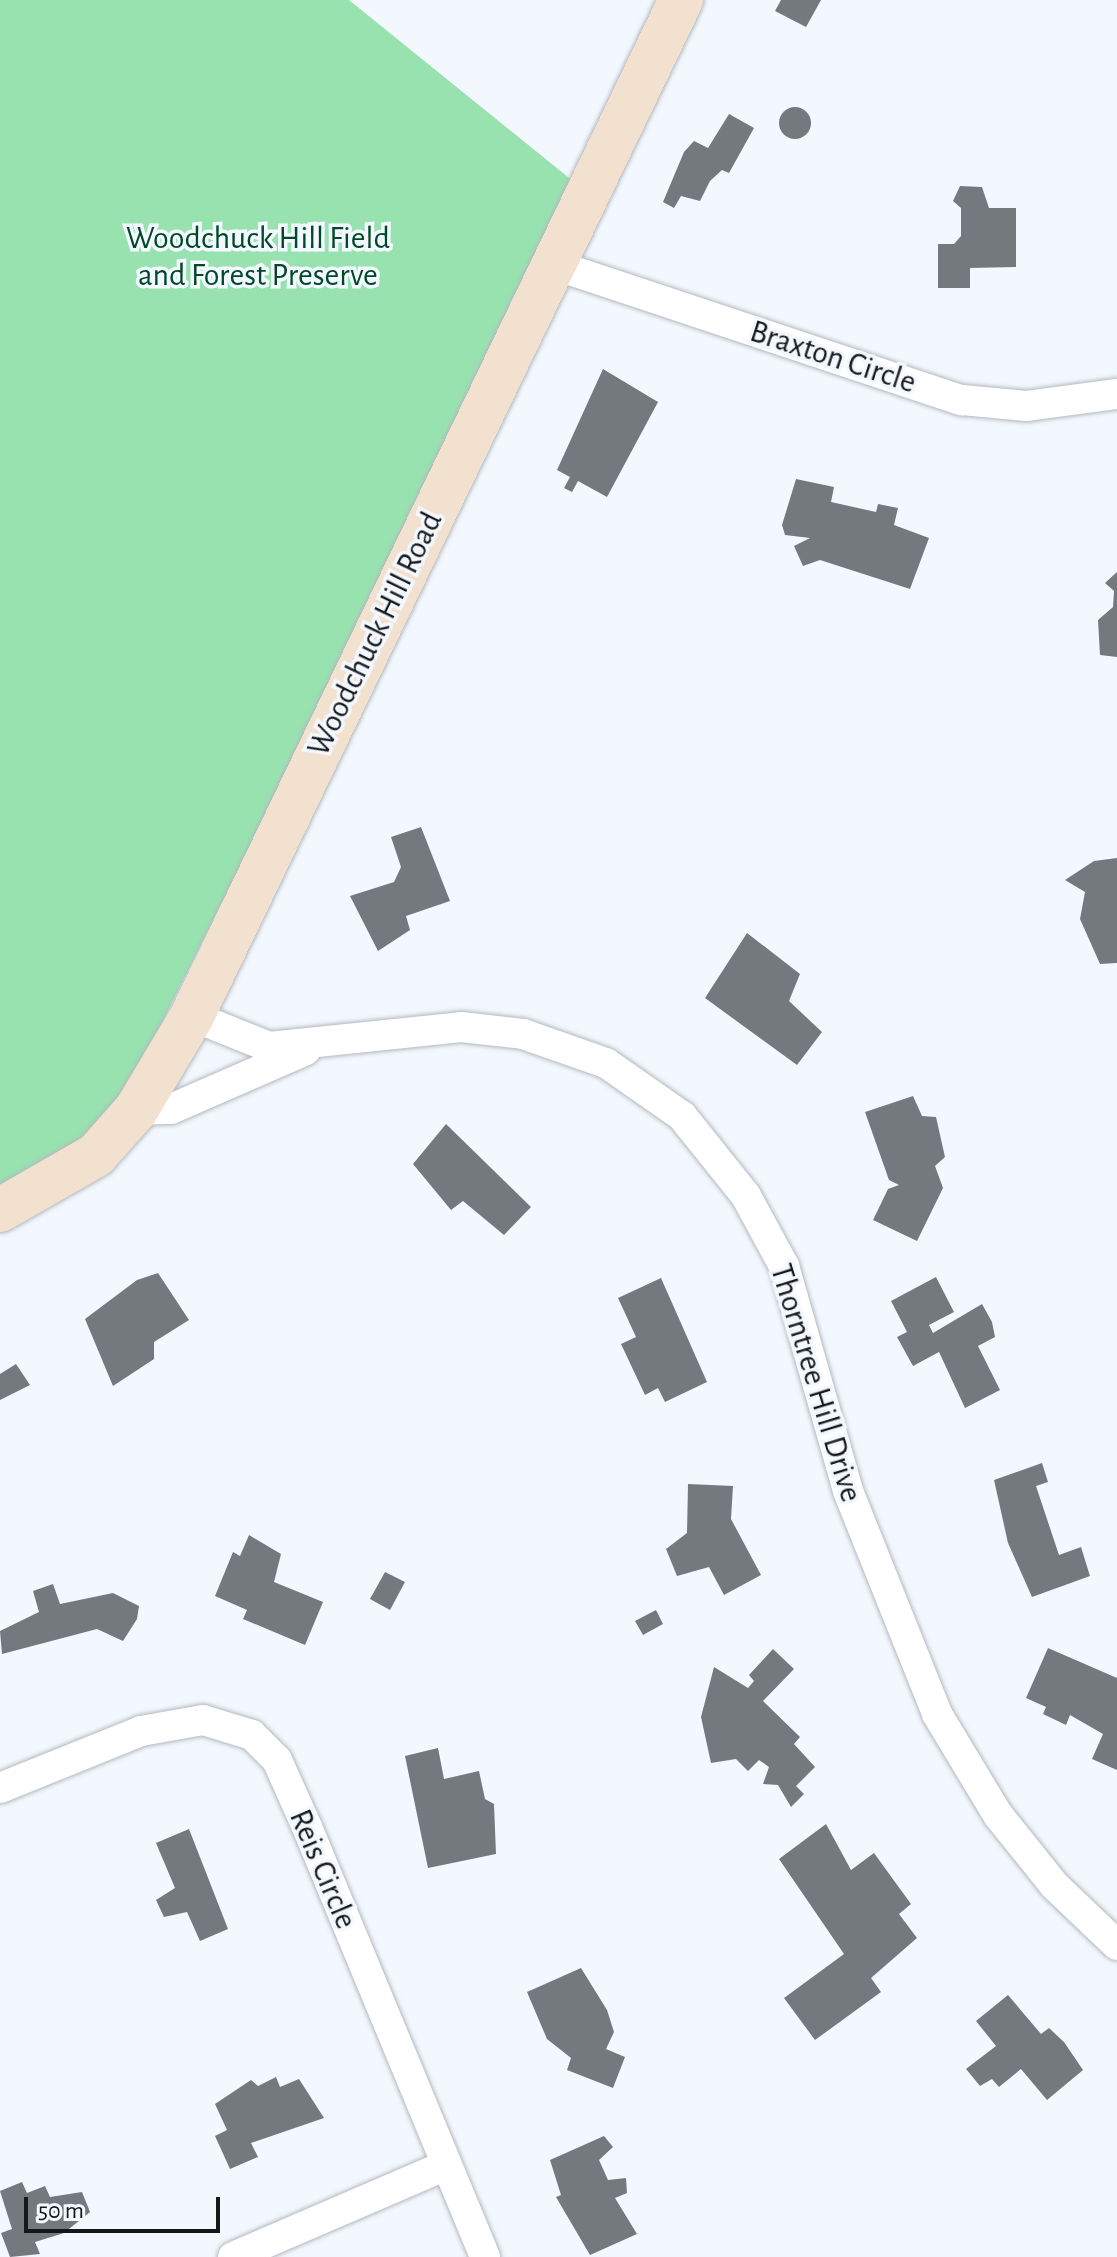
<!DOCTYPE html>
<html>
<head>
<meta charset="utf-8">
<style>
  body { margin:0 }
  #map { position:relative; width:1117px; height:2257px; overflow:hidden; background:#f3f8ff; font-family:"Alegreya Sans",sans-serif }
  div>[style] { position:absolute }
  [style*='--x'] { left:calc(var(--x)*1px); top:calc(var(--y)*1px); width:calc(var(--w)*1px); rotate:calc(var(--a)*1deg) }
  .green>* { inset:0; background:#98e2b0 }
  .building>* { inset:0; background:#74797e }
  .round { border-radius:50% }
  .roads { filter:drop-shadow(0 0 2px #b4b9bf) drop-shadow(0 0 2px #b4b9bf) }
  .street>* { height:30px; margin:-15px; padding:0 15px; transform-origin:15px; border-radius:15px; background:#fff }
  .secondary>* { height:44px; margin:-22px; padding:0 22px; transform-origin:22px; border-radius:22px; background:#f3e1cf }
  span { translate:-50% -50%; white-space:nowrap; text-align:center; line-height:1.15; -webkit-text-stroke:7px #f3f8ff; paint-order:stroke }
  .park-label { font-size:32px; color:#004926 }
  .street-label { font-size:32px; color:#151719 }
  .scale { position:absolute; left:24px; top:2197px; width:196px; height:36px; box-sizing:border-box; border:4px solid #151719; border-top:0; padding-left:10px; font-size:24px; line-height:28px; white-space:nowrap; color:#151719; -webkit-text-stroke:6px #f3f8ff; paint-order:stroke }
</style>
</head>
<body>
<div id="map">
  <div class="green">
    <div style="clip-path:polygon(0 0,349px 0,579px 186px,122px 1103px,86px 1143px,0 1194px)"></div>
  </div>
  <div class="building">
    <div style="clip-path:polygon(781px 0,821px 0,806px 27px,775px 11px)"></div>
    <div class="round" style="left:779px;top:107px;width:32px;height:32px"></div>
    <div style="clip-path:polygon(729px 114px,754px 128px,729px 173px,722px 170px,710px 181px,700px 201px,681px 196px,674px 208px,663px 202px,684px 152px,694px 141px,708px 148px)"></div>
    <div style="clip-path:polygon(960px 186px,982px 187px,989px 208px,1016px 208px,1016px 267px,970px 268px,970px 288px,938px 288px,938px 244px,954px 244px,961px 236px,961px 208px,953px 201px)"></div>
    <div style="clip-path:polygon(603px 369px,658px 402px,607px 497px,578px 481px,572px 492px,564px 488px,570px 477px,557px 470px)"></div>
    <div style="clip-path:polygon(796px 479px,834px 487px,831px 502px,876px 512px,878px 504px,898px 508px,894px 525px,929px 538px,910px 589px,820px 560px,803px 566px,794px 546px,810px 538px,785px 535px,782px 525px)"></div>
    <div style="clip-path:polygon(1117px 572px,1117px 657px,1100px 655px,1098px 620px,1113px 607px,1114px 591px,1105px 583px)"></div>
    <div style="clip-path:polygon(421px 827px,450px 901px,406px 916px,410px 930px,378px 951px,350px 896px,394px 882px,401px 867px,391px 837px)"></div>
    <div style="clip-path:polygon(1117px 858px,1117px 963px,1100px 964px,1080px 919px,1085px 892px,1065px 880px,1094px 861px)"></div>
    <div style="clip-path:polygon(747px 933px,800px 974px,789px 1001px,822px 1032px,797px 1065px,705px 998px)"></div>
    <div style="clip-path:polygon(913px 1096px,922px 1116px,936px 1117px,945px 1157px,935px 1166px,943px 1188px,917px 1241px,873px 1220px,888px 1189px,899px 1185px,889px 1180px,865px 1112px)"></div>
    <div style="clip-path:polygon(446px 1124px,531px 1207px,504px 1235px,463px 1201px,451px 1210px,413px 1164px)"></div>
    <div style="clip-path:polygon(158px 1273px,189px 1320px,154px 1342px,154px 1359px,113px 1386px,85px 1319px,137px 1280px)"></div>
    <div style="clip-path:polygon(936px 1277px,954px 1312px,929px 1325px,933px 1333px,982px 1304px,992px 1322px,995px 1337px,978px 1346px,1000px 1390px,965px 1408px,939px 1352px,913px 1366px,897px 1337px,907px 1332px,891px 1301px)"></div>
    <div style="clip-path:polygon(661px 1278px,707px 1382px,665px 1402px,658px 1388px,645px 1395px,621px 1344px,636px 1337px,618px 1298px)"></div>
    <div style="clip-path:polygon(16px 1364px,30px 1385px,0 1400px,0 1374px)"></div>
    <div style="clip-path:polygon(1042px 1463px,1048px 1482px,1036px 1486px,1059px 1555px,1081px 1547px,1090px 1576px,1032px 1597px,1008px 1543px,994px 1480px)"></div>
    <div style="clip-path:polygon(688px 1484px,733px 1486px,731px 1519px,761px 1575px,724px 1595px,709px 1567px,677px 1576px,666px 1549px,687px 1533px)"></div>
    <div style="clip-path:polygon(249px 1535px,281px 1554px,274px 1582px,323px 1602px,305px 1645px,243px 1619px,247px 1610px,215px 1596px,233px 1552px,240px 1556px)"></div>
    <div style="clip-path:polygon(385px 1572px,405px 1582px,390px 1610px,370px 1599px)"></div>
    <div style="clip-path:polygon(53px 1584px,60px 1604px,113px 1593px,139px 1606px,137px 1619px,123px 1641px,97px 1629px,2px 1654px,0 1631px,39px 1612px,33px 1591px)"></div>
    <div style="clip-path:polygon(656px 1610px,663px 1624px,643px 1635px,635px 1621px)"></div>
    <div style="clip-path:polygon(1048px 1648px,1117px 1678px,1117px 1770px,1092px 1759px,1103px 1734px,1070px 1715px,1066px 1725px,1043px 1714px,1046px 1707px,1026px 1698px)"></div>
    <div style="clip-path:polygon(773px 1649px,794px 1669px,763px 1701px,800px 1737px,794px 1744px,815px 1767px,796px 1786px,804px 1794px,791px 1807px,778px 1785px,763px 1784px,769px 1767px,759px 1760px,748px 1771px,736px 1759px,711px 1763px,701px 1717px,714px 1667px,748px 1688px,754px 1681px,749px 1675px)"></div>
    <div style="clip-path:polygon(438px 1748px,444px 1779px,479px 1771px,485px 1799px,494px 1804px,496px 1854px,428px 1868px,405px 1756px)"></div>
    <div style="clip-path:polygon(826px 1824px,851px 1870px,874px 1853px,911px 1904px,899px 1914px,917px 1938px,871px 1978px,881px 1992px,815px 2040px,784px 1998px,844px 1954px,779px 1859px)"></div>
    <div style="clip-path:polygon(189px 1829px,228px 1929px,200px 1941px,187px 1912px,164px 1917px,156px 1900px,175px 1888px,156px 1843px)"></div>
    <div style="clip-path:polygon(581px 1968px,607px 2010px,614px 2032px,606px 2049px,625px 2057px,613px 2088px,567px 2070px,571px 2058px,547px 2039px,527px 1992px)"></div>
    <div style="clip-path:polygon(1008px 1995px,1041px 2034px,1049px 2028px,1064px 2042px,1083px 2070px,1047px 2100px,1021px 2069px,999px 2087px,992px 2079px,980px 2086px,966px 2069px,996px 2046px,976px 2021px)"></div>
    <div style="clip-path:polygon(276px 2077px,280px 2087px,299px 2079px,324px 2118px,251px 2143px,258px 2157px,230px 2169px,215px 2136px,227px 2130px,215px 2104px,251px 2080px,258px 2086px)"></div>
    <div style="clip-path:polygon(604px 2136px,613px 2147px,599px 2160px,608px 2180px,626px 2178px,627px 2193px,615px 2198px,637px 2234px,590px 2255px,556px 2197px,561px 2195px,550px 2160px)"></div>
    <div style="clip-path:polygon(22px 2182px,27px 2193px,45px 2186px,50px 2197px,82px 2192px,90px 2212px,64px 2233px,35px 2242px,40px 2254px,10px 2257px,1px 2233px,12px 2229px,0 2191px)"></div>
  </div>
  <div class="roads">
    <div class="street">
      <div style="--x:555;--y:265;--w:429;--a:18.4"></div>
      <div style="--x:962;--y:400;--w:65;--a:5.3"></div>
      <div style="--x:1027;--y:406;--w:91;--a:-7.6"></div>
      <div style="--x:192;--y:1016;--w:83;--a:21.9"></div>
      <div style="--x:269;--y:1047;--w:193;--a:-5.9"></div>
      <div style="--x:461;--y:1027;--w:62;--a:6.4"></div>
      <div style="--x:523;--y:1034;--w:88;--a:19.3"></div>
      <div style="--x:606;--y:1063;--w:93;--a:34.9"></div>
      <div style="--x:682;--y:1116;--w:102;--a:51.3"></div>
      <div style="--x:746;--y:1196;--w:80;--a:61.5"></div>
      <div style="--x:784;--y:1266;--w:234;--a:74.1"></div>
      <div style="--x:848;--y:1491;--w:240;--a:68.2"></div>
      <div style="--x:937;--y:1714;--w:118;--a:58.9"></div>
      <div style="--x:998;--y:1815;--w:90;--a:51.3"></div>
      <div style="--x:1054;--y:1885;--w:87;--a:43.6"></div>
      <div style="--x:136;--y:1110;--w:35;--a:-2"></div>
      <div style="--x:171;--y:1109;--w:147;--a:-23.6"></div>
      <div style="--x:0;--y:1788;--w:152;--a:-22"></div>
      <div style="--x:141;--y:1731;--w:63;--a:-10.1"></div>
      <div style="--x:203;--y:1720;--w:51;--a:17"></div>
      <div style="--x:252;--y:1735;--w:35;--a:45"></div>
      <div style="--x:277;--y:1760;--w:73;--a:65.9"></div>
      <div style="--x:307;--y:1827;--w:465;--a:67.5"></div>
      <div style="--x:233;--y:2257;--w:230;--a:-23.3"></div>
    </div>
    <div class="secondary">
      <div style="--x:0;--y:1210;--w:111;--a:-29.8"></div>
      <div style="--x:96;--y:1155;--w:60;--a:-48.4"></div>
      <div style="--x:136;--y:1110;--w:109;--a:-59.2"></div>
      <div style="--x:192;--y:1016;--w:1128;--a:-64.3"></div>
    </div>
  </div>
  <div class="park-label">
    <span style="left:258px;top:257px">Woodchuck Hill Field<br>and Forest Preserve</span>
  </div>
  <div class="street-label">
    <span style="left:833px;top:357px;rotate:18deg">Braxton Circle</span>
    <span style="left:375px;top:634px;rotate:-64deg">Woodchuck Hill Road</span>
    <span style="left:816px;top:1383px;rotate:73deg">Thorntree Hill Drive</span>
    <span style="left:323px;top:1869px;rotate:67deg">Reis Circle</span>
  </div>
  <div class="scale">50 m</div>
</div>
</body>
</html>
